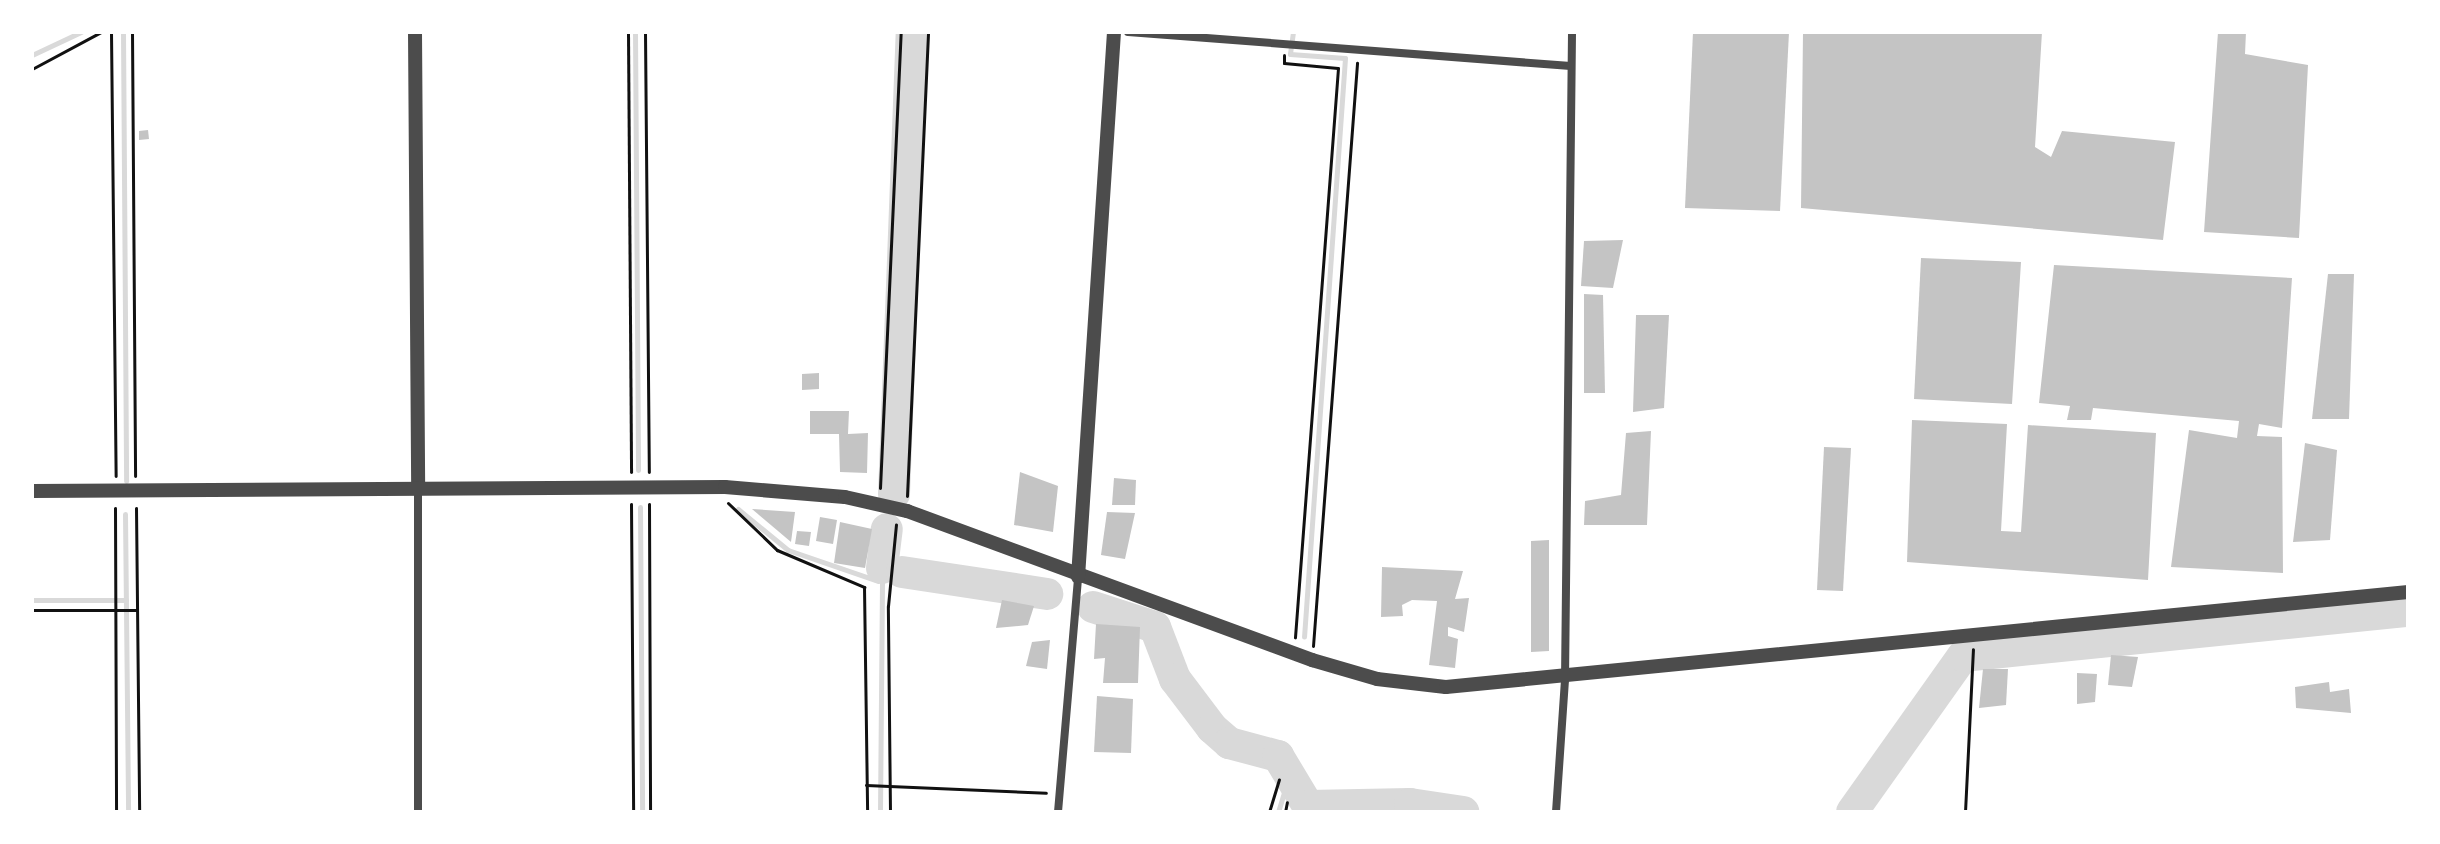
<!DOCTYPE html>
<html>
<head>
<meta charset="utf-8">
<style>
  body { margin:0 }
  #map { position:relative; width:2440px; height:844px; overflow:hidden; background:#fff; font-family:"Playfair Display",serif }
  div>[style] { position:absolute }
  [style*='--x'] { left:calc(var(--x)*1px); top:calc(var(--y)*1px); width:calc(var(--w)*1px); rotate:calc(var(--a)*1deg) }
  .stream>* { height:5px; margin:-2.5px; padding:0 2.5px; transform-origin:2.5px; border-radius:2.5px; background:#d9d9d9 }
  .river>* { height:32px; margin:-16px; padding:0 16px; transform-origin:16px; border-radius:16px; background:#d9d9d9 }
  .building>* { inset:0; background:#c4c4c4 }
  .path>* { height:3px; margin:-1.5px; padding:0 1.5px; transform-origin:1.5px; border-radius:1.5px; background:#111 }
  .minor>* { height:8px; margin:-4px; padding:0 4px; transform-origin:4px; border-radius:4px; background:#4c4c4c }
  .tertiary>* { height:14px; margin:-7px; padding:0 7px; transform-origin:7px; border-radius:7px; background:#4c4c4c }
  span { translate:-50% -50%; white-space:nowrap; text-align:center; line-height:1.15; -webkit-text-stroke:6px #fff; paint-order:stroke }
  .frame { position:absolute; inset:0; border:34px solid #fff; pointer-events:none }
</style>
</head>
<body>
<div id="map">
  <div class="stream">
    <div style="--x:123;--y:32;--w:449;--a:89.6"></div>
    <div style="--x:635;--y:32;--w:438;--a:89.6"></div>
    <div style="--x:1293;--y:32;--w:22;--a:98"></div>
    <div style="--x:1290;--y:54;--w:55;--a:4.2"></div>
    <div style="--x:1345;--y:58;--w:580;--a:94.05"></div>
    <div style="--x:32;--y:55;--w:54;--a:-25.1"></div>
    <div style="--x:640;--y:507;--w:305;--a:89.6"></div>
    <div style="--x:738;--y:509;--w:65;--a:39.4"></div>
    <div style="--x:788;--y:550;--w:95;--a:19"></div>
    <div style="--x:125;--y:514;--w:298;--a:89.4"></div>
    <div style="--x:32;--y:600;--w:94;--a:0"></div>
    <div style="--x:880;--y:812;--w:244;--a:-89.5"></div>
    <div style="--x:1278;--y:812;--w:21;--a:-73"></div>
  </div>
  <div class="river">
    <div style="--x:894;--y:494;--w:462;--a:-87.8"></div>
    <div style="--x:882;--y:568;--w:39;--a:-83"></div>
    <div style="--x:902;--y:572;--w:147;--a:8.6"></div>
    <div style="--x:1093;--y:607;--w:65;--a:17.9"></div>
    <div style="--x:1155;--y:627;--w:56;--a:69"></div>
    <div style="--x:1175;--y:679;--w:61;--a:52.9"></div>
    <div style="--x:1212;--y:728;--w:23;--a:41"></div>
    <div style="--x:1229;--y:743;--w:51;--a:14.9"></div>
    <div style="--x:1278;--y:756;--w:58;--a:59"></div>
    <div style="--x:1308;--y:806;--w:102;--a:-1.1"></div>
    <div style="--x:1410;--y:804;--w:54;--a:8.6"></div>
    <div style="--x:1852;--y:812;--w:191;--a:-54.6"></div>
    <div style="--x:1963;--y:656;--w:447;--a:-5.8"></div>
  </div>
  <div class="building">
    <div style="clip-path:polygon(1693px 32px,1789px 32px,1780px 211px,1685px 208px)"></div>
    <div style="clip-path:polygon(1803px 32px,2042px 32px,2035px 147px,2051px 157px,2062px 131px,2175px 142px,2163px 240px,1801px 208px)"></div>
    <div style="clip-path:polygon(2218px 32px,2246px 32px,2245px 54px,2308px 65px,2299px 238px,2204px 232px)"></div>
    <div style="clip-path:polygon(148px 130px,149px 139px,139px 140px,139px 131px)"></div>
    <div style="clip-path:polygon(1623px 240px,1613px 288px,1581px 286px,1584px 241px)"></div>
    <div style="clip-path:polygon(1921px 258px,2021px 262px,2012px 404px,1914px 399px)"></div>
    <div style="clip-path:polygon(2054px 265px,2292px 278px,2282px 428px,2259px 424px,2257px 436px,2282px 437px,2283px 573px,2171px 567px,2189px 430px,2237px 438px,2239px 421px,2093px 408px,2091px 420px,2067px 420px,2070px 406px,2039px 403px)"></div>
    <div style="clip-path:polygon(2328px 274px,2354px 274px,2349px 419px,2312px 419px)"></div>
    <div style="clip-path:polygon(1584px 294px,1603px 295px,1605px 393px,1584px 393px)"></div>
    <div style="clip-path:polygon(1636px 315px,1669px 315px,1664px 408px,1633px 412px)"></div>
    <div style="clip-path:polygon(819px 373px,819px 389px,802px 390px,802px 374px)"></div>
    <div style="clip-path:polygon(810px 411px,849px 411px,848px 434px,868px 433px,867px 473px,840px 472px,839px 434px,810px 434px)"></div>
    <div style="clip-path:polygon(1912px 420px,2007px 424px,2001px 531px,2021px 532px,2028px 425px,2156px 433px,2148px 580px,1907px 562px)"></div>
    <div style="clip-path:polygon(1651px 431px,1647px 525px,1584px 525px,1585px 501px,1621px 495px,1626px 433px)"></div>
    <div style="clip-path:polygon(2305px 443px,2337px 450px,2330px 540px,2293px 542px)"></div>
    <div style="clip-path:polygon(1824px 447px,1851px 448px,1843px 591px,1817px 590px)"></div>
    <div style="clip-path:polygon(1020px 472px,1058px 486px,1053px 532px,1014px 525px)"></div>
    <div style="clip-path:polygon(1114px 478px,1136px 480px,1135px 505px,1112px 505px)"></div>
    <div style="clip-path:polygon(752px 509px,795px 512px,791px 542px)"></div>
    <div style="clip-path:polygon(1107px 512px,1135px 513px,1125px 559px,1101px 555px)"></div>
    <div style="clip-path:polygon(820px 517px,837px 520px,833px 544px,816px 541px)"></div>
    <div style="clip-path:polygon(840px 522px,872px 529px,865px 568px,834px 563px)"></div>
    <div style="clip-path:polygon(797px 531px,811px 532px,809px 546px,795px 544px)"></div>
    <div style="clip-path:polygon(1549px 540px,1549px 651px,1531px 652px,1531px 541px)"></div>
    <div style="clip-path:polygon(1382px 567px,1463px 571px,1455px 599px,1469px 598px,1464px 632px,1448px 627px,1448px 636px,1458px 639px,1455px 668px,1429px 665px,1437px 601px,1412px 600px,1402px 605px,1403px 616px,1381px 617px)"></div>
    <div style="clip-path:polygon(1002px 600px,1034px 606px,1028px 625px,996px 628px)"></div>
    <div style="clip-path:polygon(1096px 624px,1140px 627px,1138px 683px,1103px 683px,1105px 658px,1094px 659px)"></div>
    <div style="clip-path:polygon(1050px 640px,1047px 669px,1026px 666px,1032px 642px)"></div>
    <div style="clip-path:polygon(2111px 655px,2138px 657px,2132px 687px,2108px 685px)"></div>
    <div style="clip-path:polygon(1983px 669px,2008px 669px,2006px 705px,1979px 708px)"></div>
    <div style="clip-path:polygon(2077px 673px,2097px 674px,2095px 702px,2077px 704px)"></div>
    <div style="clip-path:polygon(2329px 682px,2330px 692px,2349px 689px,2351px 713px,2296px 708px,2295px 687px)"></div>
    <div style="clip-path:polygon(1097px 696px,1133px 699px,1131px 753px,1094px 752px)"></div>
  </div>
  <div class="path">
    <div style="--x:111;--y:32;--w:444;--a:89.4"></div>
    <div style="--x:132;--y:32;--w:444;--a:89.6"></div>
    <div style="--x:628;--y:32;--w:440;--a:89.6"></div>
    <div style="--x:645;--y:32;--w:440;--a:89.5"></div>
    <div style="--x:1284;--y:55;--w:8;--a:90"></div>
    <div style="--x:1284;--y:63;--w:54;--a:5.3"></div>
    <div style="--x:1338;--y:68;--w:571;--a:94.32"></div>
    <div style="--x:32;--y:69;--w:78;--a:-28.2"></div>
    <div style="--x:880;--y:488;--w:456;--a:-87.4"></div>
    <div style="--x:907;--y:496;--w:464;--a:-87.4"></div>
    <div style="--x:728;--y:503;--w:68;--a:43.8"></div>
    <div style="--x:777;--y:550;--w:95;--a:23"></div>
    <div style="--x:864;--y:587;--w:225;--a:89.2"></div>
    <div style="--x:631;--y:504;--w:308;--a:89.6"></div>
    <div style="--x:649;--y:504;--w:308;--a:89.8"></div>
    <div style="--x:115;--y:508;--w:304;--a:89.8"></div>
    <div style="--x:136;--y:508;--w:304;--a:89.4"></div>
    <div style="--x:32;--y:610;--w:104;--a:0"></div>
    <div style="--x:1313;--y:646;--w:585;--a:-85.68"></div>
    <div style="--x:866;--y:785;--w:180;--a:2.5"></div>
    <div style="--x:890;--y:812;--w:206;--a:-90.6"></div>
    <div style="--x:888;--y:606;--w:82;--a:-84.4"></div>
    <div style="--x:1269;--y:812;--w:34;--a:-73"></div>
    <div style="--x:1285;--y:812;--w:10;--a:-79"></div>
    <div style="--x:1965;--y:812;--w:163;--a:-87.2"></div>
  </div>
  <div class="minor">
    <div style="--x:1128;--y:32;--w:444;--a:4.4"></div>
    <div style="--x:418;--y:488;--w:324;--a:90"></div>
    <div style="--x:1058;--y:812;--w:236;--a:-85.1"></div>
    <div style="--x:1556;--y:812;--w:132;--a:-86.1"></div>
    <div style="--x:1565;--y:680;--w:648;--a:-89.38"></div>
  </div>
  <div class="tertiary">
    <div style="--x:415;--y:32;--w:456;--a:89.6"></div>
    <div style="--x:32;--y:491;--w:693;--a:-0.33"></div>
    <div style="--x:725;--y:487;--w:120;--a:4.8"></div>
    <div style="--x:845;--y:497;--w:64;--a:12.7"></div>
    <div style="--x:907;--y:511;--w:432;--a:20.2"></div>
    <div style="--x:1312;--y:660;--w:68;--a:16.3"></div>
    <div style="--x:1377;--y:679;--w:69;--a:6.6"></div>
    <div style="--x:1446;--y:687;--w:967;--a:-5.64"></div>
    <div style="--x:1078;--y:577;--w:546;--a:-86.22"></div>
  </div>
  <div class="frame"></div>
</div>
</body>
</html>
